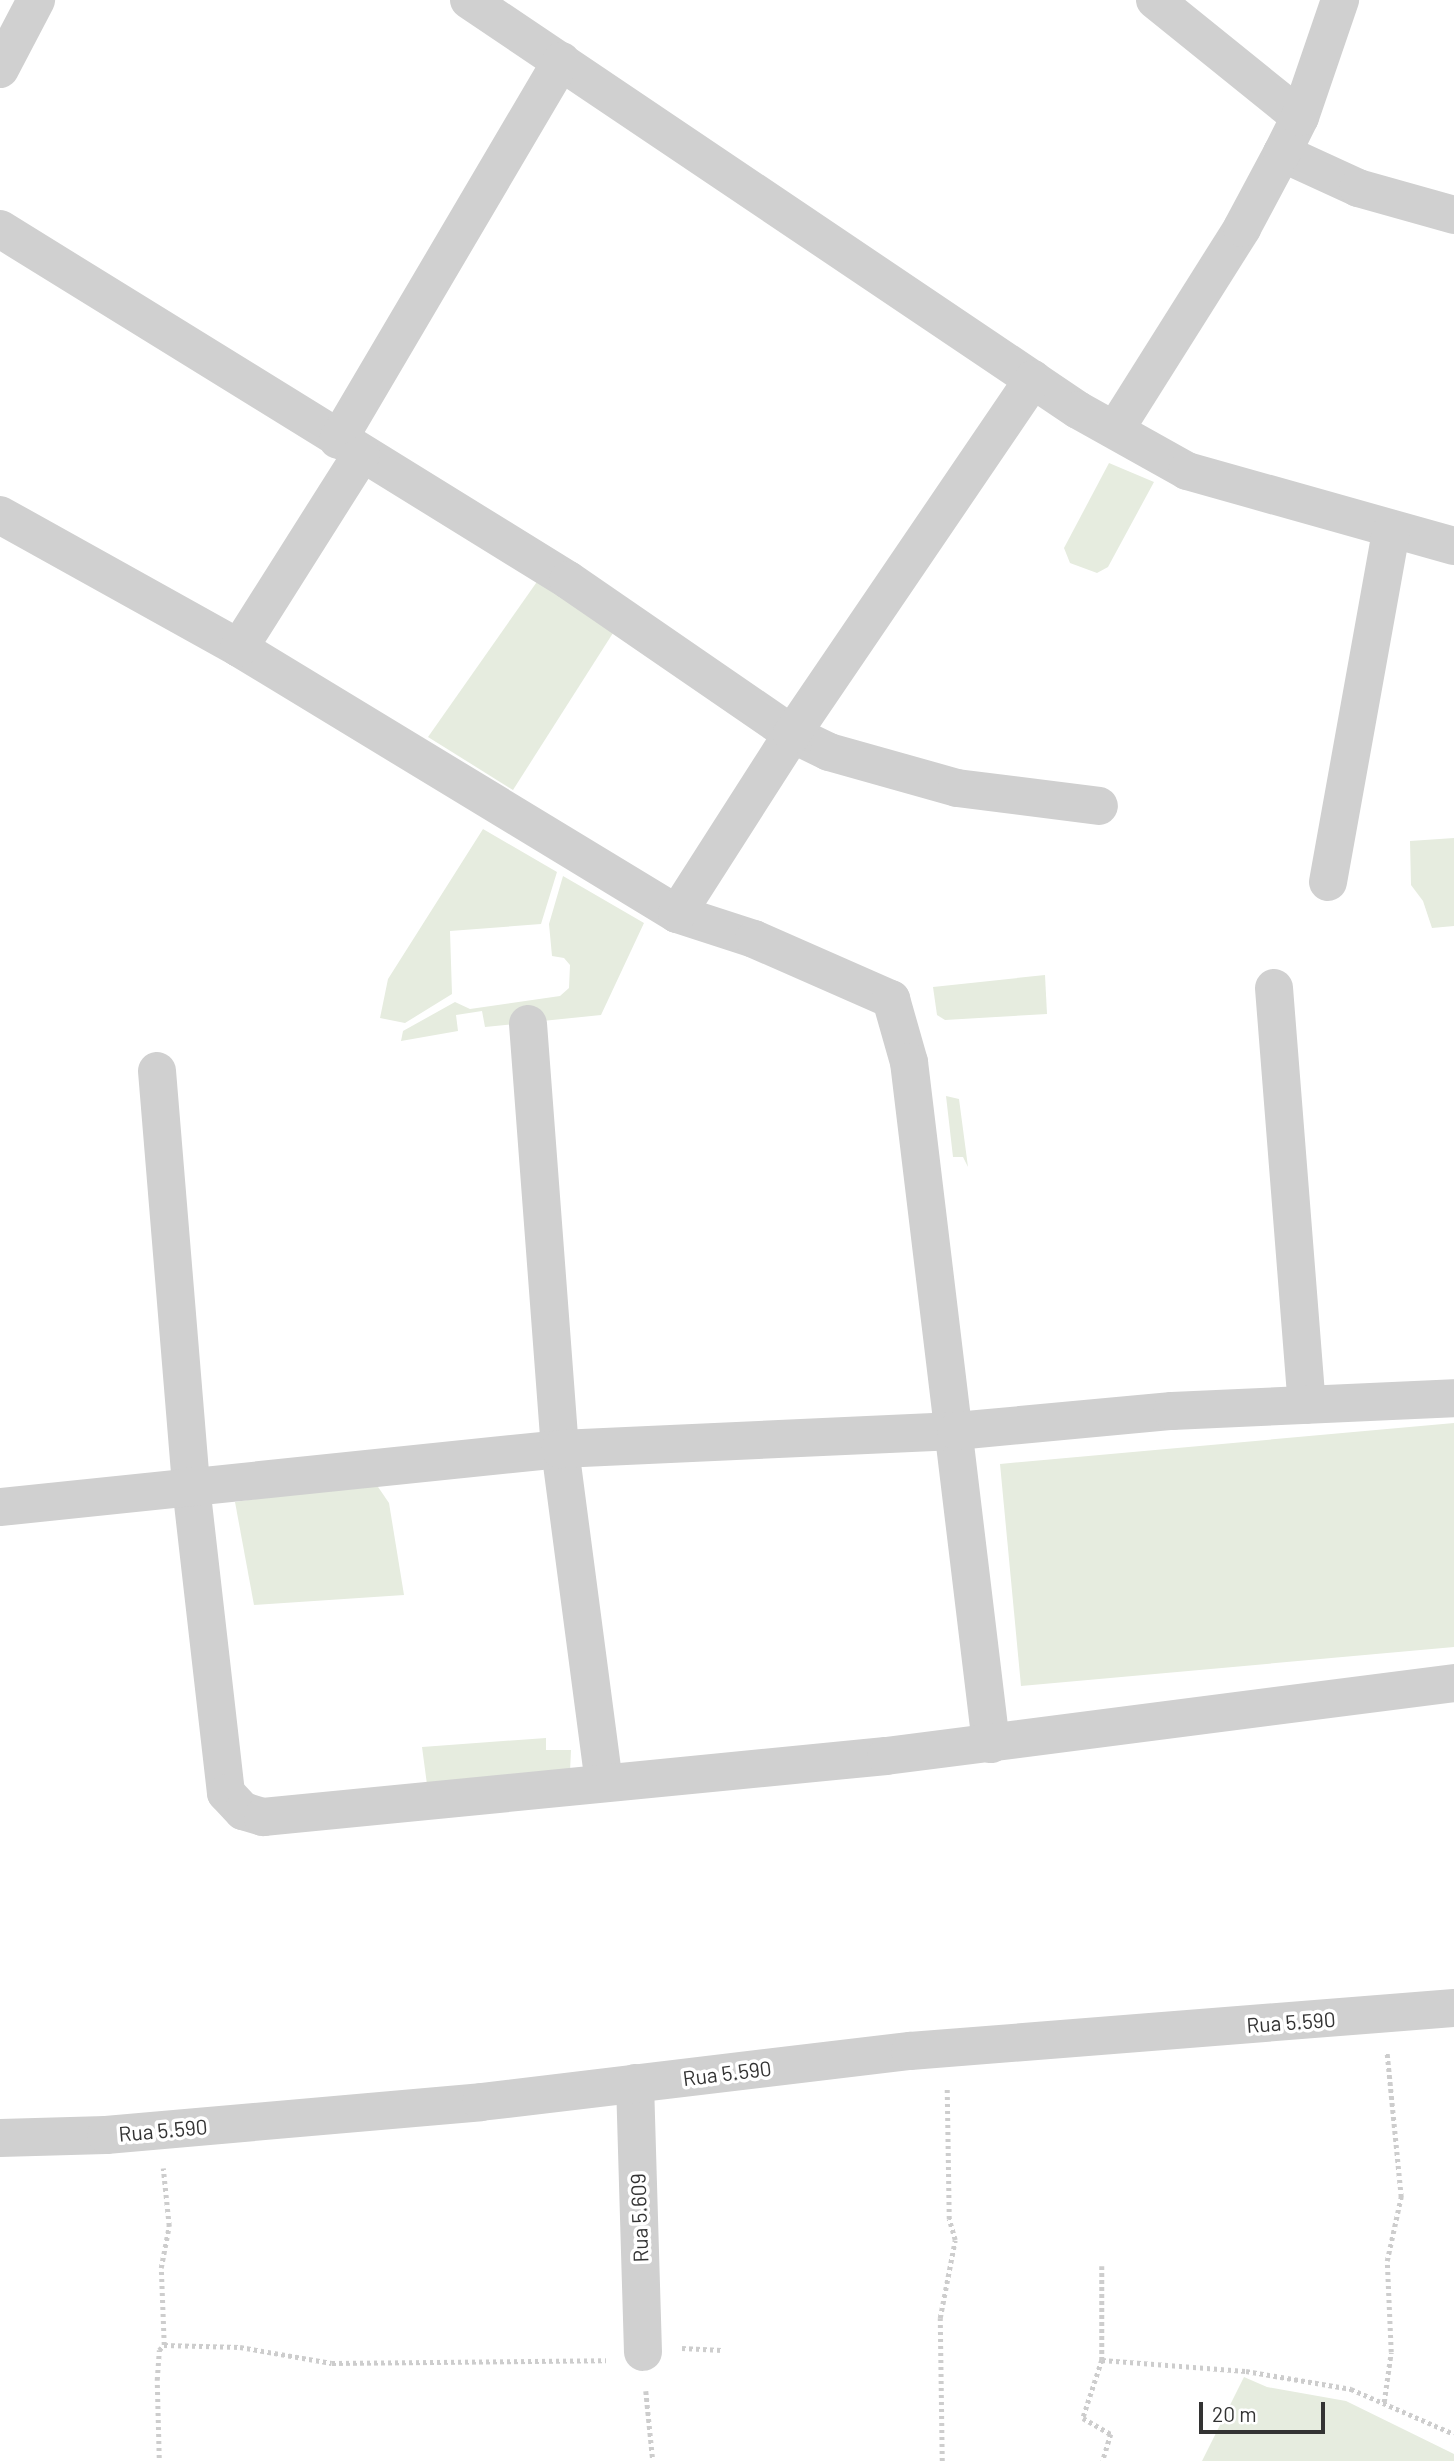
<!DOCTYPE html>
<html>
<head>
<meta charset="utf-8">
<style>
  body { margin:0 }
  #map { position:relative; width:1454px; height:2461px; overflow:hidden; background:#fff; font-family:Barlow,sans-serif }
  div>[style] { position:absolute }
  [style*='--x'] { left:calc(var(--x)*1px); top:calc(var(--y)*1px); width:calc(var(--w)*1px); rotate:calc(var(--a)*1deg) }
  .green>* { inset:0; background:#e6ecdf }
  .path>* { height:4.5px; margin-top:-2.25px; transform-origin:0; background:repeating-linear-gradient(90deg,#cdcdcd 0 3.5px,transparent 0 7px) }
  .minor>* { height:38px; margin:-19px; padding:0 19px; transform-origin:19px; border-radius:19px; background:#d0d0d0 }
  span { translate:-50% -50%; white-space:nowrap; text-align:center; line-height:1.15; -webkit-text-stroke:7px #fff; paint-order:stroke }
  .street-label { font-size:21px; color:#333 }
  .scale { position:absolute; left:1199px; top:2402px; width:126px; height:32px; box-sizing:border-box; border:4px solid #333; border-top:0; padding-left:9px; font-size:21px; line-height:24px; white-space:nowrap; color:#333; -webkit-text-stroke:5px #fff; paint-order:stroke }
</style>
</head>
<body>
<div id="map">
  <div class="green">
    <div style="clip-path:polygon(1109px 463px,1154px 482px,1108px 567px,1097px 573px,1070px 563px,1064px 548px)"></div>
    <div style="clip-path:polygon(541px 576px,613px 633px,513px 790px,428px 737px)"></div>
    <div style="clip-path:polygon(483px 829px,557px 872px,541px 924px,450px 931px,452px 994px,405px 1023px,380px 1018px,388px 979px)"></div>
    <div style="clip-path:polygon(1454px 838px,1454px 926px,1432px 928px,1423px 901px,1411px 885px,1410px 841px)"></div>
    <div style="clip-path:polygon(563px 876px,644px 923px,601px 1015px,485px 1027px,482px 1011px,456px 1015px,458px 1031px,401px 1041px,403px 1031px,455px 1002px,470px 1009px,560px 996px,569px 988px,570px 965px,564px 958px,552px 956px,549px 924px)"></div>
    <div style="clip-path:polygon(1045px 975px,1047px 1014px,945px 1020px,937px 1015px,933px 987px)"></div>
    <div style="clip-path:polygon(946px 1096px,959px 1099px,968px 1167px,963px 1157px,953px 1157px)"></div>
    <div style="clip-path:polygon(1454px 1423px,1454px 1647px,1021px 1686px,1000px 1464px)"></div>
    <div style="clip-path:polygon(374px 1481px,389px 1503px,404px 1595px,254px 1605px,235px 1502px)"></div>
    <div style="clip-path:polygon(546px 1738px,546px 1750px,571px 1750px,570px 1772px,428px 1792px,422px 1747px)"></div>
    <div style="clip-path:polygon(1244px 2377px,1267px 2387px,1346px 2401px,1454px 2454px,1454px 2461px,1202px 2461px)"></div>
  </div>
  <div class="path">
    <div style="--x:1102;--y:2266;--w:94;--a:90"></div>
    <div style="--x:1102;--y:2360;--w:61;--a:108.1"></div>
    <div style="--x:1083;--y:2418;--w:32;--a:30"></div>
    <div style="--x:1111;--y:2434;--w:28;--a:107"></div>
    <div style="--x:164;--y:2345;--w:76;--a:1.5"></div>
    <div style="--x:240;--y:2347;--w:93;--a:9.9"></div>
    <div style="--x:332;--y:2363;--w:274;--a:-0.6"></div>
    <div style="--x:682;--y:2348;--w:40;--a:2.9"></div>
    <div style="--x:1102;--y:2360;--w:144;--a:4.4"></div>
    <div style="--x:1246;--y:2371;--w:107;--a:9.7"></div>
    <div style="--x:1351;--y:2389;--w:112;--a:23.6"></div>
    <div style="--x:646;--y:2391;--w:70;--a:84.3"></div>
    <div style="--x:1384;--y:2402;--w:50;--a:-82"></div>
    <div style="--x:1391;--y:2352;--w:91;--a:-92.5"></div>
    <div style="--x:1387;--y:2261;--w:66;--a:-77.7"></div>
    <div style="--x:1401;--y:2197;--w:145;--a:-95.6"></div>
    <div style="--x:159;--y:2458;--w:78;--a:-91.5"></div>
    <div style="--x:157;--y:2380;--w:30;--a:-86"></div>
    <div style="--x:159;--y:2350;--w:7;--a:-45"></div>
    <div style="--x:164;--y:2345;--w:77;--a:-92.2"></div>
    <div style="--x:161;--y:2268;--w:43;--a:-79.2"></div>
    <div style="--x:169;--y:2226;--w:58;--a:-95.9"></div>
    <div style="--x:942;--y:2461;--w:143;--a:-90.8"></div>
    <div style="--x:940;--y:2318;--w:79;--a:-79.1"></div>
    <div style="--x:955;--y:2240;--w:22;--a:-106"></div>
    <div style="--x:949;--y:2219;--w:131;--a:-90.9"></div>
  </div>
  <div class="minor">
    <div style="--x:469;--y:0;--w:734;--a:33.95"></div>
    <div style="--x:1078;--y:410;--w:125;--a:29.2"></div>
    <div style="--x:1187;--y:471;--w:277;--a:15.7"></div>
    <div style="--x:1155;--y:0;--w:186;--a:38.9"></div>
    <div style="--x:0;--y:69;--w:78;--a:-62.4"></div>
    <div style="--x:1282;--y:153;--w:84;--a:24.7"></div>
    <div style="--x:1358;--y:188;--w:100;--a:15.7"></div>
    <div style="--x:0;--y:229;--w:668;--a:31.71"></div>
    <div style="--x:568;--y:580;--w:272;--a:34.5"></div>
    <div style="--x:792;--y:734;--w:41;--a:25.9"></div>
    <div style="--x:829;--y:752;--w:133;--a:15.7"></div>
    <div style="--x:957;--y:788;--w:143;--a:7.2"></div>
    <div style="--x:1115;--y:430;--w:239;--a:-57.8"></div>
    <div style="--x:1242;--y:228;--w:85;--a:-61.9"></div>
    <div style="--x:1282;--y:153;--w:40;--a:-63.4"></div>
    <div style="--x:1300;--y:117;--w:124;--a:-71.1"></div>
    <div style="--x:338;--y:440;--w:440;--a:-59.5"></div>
    <div style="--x:0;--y:515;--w:274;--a:29.1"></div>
    <div style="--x:239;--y:648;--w:512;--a:31.27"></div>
    <div style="--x:677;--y:914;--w:81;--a:18"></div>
    <div style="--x:754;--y:939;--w:150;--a:23.7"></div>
    <div style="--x:891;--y:999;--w:66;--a:74.1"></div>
    <div style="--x:909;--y:1062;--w:687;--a:83.14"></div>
    <div style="--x:239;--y:648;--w:228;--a:-57.7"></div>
    <div style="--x:1328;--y:882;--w:356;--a:-79.8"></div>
    <div style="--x:677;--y:914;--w:214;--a:-57.4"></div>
    <div style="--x:792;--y:734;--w:429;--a:-55.8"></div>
    <div style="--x:1274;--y:988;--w:418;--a:85.5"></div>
    <div style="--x:528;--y:1024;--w:426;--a:85.7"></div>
    <div style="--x:560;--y:1449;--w:336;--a:82.5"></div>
    <div style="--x:157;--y:1071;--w:416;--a:85.3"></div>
    <div style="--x:191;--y:1486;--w:309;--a:83.5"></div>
    <div style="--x:226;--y:1793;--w:25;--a:47"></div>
    <div style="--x:243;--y:1811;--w:21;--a:17"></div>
    <div style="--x:263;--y:1817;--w:626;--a:-5.59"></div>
    <div style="--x:886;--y:1756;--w:573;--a:-7.32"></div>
    <div style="--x:0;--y:1507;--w:563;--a:-5.91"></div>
    <div style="--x:560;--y:1449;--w:396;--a:-2.6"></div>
    <div style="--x:956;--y:1431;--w:217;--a:-5.3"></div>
    <div style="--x:1172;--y:1411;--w:282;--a:-2.6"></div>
    <div style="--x:635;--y:2083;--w:269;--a:88.3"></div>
    <div style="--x:0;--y:2138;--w:106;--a:-1.6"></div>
    <div style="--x:106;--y:2135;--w:376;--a:-5"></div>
    <div style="--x:481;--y:2102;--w:432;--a:-6.8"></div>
    <div style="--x:910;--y:2051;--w:546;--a:-4.52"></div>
  </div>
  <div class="street-label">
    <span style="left:1291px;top:2022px;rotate:-4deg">Rua 5.590</span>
    <span style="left:727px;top:2073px;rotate:-7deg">Rua 5.590</span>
    <span style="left:163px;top:2130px;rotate:-5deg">Rua 5.590</span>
    <span style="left:639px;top:2218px;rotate:-92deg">Rua 5.609</span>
  </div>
  <div class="scale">20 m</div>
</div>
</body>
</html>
